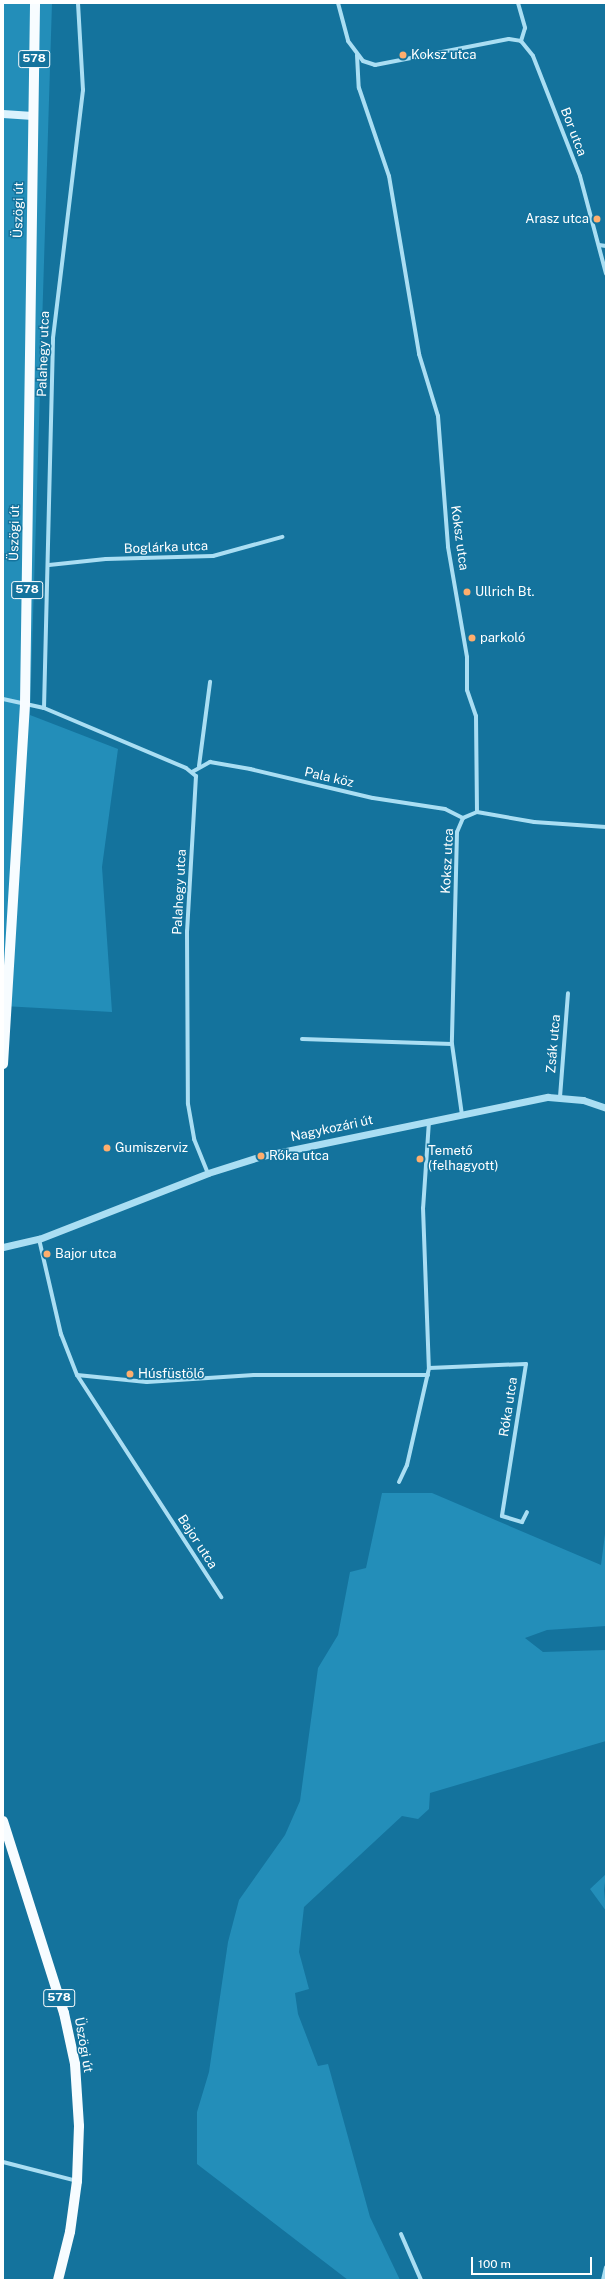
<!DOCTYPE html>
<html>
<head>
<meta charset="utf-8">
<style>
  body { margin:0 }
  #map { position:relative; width:609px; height:2283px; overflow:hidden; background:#14739d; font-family:"Public Sans",sans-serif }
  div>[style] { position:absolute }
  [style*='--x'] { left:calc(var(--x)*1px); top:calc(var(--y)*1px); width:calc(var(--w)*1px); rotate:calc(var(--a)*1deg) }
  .green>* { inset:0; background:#238eb9 }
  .minor>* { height:4px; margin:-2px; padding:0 2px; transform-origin:2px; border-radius:2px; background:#aadef3 }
  .tertiary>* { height:7px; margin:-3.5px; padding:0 3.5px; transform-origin:3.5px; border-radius:3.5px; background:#aadef3 }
  .secondary>* { height:8px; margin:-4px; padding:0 4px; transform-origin:4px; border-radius:4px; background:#daf2fd }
  .primary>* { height:10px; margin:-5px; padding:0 5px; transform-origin:5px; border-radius:5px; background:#f7fcff }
  .dots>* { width:11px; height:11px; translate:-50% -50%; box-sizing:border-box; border:2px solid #14739d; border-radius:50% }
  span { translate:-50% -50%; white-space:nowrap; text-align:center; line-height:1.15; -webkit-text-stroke:3px #14739d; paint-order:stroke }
  .shield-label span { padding:1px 3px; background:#14739d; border:1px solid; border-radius:3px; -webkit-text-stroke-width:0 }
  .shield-label { font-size:12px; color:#fff; font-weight:700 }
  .poi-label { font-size:13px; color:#fff }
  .left { translate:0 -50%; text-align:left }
  .right { translate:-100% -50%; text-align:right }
  .street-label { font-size:13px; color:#fff }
  .frame { position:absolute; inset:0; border:4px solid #fff; pointer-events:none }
  .scale { position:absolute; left:471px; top:2257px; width:121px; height:18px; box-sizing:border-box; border:2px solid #fff; border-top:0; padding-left:5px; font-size:12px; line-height:14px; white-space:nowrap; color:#fff; -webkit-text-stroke:3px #14739d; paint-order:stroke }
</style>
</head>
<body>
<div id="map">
  <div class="green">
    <div style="clip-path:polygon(3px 3px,52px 3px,30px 715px,118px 749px,102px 867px,112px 1012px,3px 1006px)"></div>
    <div style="clip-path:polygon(382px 1493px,432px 1493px,601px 1565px,606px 1526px,606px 1626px,547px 1630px,525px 1638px,543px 1652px,606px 1650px,606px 1741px,430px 1793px,429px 1809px,418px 1819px,402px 1816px,304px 1907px,299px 1952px,309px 1989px,295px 1993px,298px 2014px,318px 2066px,328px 2064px,370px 2217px,400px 2280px,348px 2280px,197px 2164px,197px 2112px,209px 2072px,228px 1942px,239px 1900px,285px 1835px,300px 1801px,318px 1668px,338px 1635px,350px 1572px,366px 1568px)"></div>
    <div style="clip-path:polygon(606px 1874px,604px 1890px,606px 1911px,590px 1889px)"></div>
  </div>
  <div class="minor">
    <div style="--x:338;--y:3;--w:39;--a:75"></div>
    <div style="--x:348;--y:41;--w:25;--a:53"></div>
    <div style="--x:363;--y:61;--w:13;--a:18"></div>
    <div style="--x:375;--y:65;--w:136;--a:-11"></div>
    <div style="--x:509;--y:39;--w:12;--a:9"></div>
    <div style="--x:518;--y:3;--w:26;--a:74"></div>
    <div style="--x:525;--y:28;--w:14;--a:107"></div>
    <div style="--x:521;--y:41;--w:19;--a:51"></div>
    <div style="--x:533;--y:56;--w:129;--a:68.6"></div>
    <div style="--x:580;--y:176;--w:101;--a:75.1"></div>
    <div style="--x:357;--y:55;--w:33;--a:87"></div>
    <div style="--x:359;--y:88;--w:93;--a:71.2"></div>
    <div style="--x:389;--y:176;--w:181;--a:80.4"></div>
    <div style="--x:419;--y:354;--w:65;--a:73"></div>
    <div style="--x:438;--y:416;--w:131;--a:85.6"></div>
    <div style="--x:448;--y:547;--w:112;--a:80.2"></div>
    <div style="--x:467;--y:657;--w:33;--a:90"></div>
    <div style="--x:467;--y:690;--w:28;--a:71"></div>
    <div style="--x:476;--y:716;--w:96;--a:89.4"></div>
    <div style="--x:477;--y:812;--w:15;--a:157"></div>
    <div style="--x:463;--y:818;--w:15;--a:113"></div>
    <div style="--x:457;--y:832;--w:212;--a:91.4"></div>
    <div style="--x:452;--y:1044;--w:72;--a:82"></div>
    <div style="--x:599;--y:245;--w:7;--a:8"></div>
    <div style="--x:49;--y:565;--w:57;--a:-6"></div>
    <div style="--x:106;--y:559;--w:107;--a:-1.6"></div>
    <div style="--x:213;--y:556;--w:72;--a:-15.4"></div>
    <div style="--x:3;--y:699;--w:42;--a:12.4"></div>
    <div style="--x:44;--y:708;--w:154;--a:22.9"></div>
    <div style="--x:186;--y:768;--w:13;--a:39"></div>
    <div style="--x:196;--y:776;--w:155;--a:93.3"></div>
    <div style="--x:187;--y:931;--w:173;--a:89.7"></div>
    <div style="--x:188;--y:1104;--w:36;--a:80"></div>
    <div style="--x:194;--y:1139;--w:37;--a:68"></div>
    <div style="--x:44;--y:708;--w:370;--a:-88.6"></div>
    <div style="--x:53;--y:338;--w:250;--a:-83.1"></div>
    <div style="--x:83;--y:90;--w:87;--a:-93.3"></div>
    <div style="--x:199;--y:766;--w:85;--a:-82.5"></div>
    <div style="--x:192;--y:772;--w:21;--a:-29"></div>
    <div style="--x:210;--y:762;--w:41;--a:9.9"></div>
    <div style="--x:250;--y:769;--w:126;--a:13.3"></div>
    <div style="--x:373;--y:798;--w:73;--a:8.7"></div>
    <div style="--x:445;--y:809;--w:20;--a:27"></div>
    <div style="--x:477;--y:812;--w:58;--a:10"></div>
    <div style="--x:534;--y:822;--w:72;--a:4"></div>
    <div style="--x:302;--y:1039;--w:150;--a:1.9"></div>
    <div style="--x:560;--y:1097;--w:104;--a:-85.6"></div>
    <div style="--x:429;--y:1121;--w:87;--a:93.9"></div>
    <div style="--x:423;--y:1208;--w:160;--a:87.9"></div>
    <div style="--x:39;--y:1239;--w:98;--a:77"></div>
    <div style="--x:61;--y:1334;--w:44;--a:68.7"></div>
    <div style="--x:77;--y:1375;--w:265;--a:57"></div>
    <div style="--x:77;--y:1375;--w:70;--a:5.7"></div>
    <div style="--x:147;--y:1382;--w:107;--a:-3.7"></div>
    <div style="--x:254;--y:1375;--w:174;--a:0"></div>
    <div style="--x:399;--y:1482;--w:19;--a:-65"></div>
    <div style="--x:407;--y:1465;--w:99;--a:-77.2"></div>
    <div style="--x:429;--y:1368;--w:97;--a:-2.4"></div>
    <div style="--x:526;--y:1364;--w:154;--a:99"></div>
    <div style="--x:502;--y:1516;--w:21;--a:17"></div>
    <div style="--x:522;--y:1522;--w:11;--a:-63"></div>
    <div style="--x:3;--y:2162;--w:76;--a:14.4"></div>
    <div style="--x:401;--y:2234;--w:50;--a:66.5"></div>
    <div style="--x:603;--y:2280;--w:13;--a:-77"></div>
  </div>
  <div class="tertiary">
    <div style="--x:3;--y:1247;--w:37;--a:-13"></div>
    <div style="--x:39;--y:1239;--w:181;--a:-21.3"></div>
    <div style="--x:208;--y:1173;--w:57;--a:-17.5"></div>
    <div style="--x:262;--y:1156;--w:292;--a:-11.7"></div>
    <div style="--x:548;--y:1097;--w:35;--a:5"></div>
    <div style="--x:583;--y:1100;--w:24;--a:19"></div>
  </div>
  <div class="secondary">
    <div style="--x:3;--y:114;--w:30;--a:4"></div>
  </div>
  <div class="primary">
    <div style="--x:3;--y:1064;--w:361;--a:-86.5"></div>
    <div style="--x:25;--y:704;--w:701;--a:-89.18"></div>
    <div style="--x:3;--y:1821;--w:201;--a:72.4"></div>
    <div style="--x:64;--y:2013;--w:52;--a:77.8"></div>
    <div style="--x:75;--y:2064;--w:62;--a:86.3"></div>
    <div style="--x:79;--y:2126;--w:55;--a:92.1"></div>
    <div style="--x:77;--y:2181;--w:51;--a:97.8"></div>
    <div style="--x:70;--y:2232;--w:49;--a:104"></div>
  </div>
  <div class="dots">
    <div style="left:403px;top:55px;background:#ffae6d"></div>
    <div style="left:597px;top:219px;background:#ffae6d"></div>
    <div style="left:467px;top:592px;background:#ffae6d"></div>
    <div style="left:472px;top:638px;background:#ffae6d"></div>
    <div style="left:107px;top:1148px;background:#ffae6d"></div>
    <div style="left:261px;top:1156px;background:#ffae6d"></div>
    <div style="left:420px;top:1159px;background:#ffae6d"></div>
    <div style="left:47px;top:1254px;background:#ffae6d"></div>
    <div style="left:130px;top:1374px;background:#ffae6d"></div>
  </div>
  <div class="shield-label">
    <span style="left:34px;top:59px">578</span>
    <span style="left:27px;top:590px">578</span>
    <span style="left:59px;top:1998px">578</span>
  </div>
  <div class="poi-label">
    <span class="left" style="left:411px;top:55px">Koksz utca</span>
    <span class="right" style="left:589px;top:219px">Arasz utca</span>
    <span class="left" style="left:475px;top:592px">Ullrich Bt.</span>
    <span class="left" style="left:480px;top:638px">parkoló</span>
    <span class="left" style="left:115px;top:1148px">Gumiszerviz</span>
    <span class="left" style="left:428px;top:1159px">Temető<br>(felhagyott)</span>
    <span class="left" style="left:269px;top:1156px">Róka utca</span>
    <span class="left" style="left:55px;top:1254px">Bajor utca</span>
    <span class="left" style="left:138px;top:1374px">Húsfüstölő</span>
  </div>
  <div class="street-label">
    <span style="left:573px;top:132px;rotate:69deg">Bor utca</span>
    <span style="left:19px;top:210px;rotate:-89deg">Üszögi út</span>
    <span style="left:44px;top:354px;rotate:-88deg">Palahegy utca</span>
    <span style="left:15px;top:533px;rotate:-89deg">Üszögi út</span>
    <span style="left:459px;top:538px;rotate:82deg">Koksz utca</span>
    <span style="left:166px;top:548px;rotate:-2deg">Boglárka utca</span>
    <span style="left:329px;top:778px;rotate:13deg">Pala köz</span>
    <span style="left:448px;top:861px;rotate:-87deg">Koksz utca</span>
    <span style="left:180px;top:892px;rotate:-87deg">Palahegy utca</span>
    <span style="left:554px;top:1044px;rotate:-85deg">Zsák utca</span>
    <span style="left:332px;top:1129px;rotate:-12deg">Nagykozári út</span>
    <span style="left:509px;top:1407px;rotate:-81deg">Róka utca</span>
    <span style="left:197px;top:1542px;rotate:57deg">Bajor utca</span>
    <span style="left:83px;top:2045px;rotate:80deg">Üszögi út</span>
  </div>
  <div class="frame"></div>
  <div class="scale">100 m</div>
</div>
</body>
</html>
